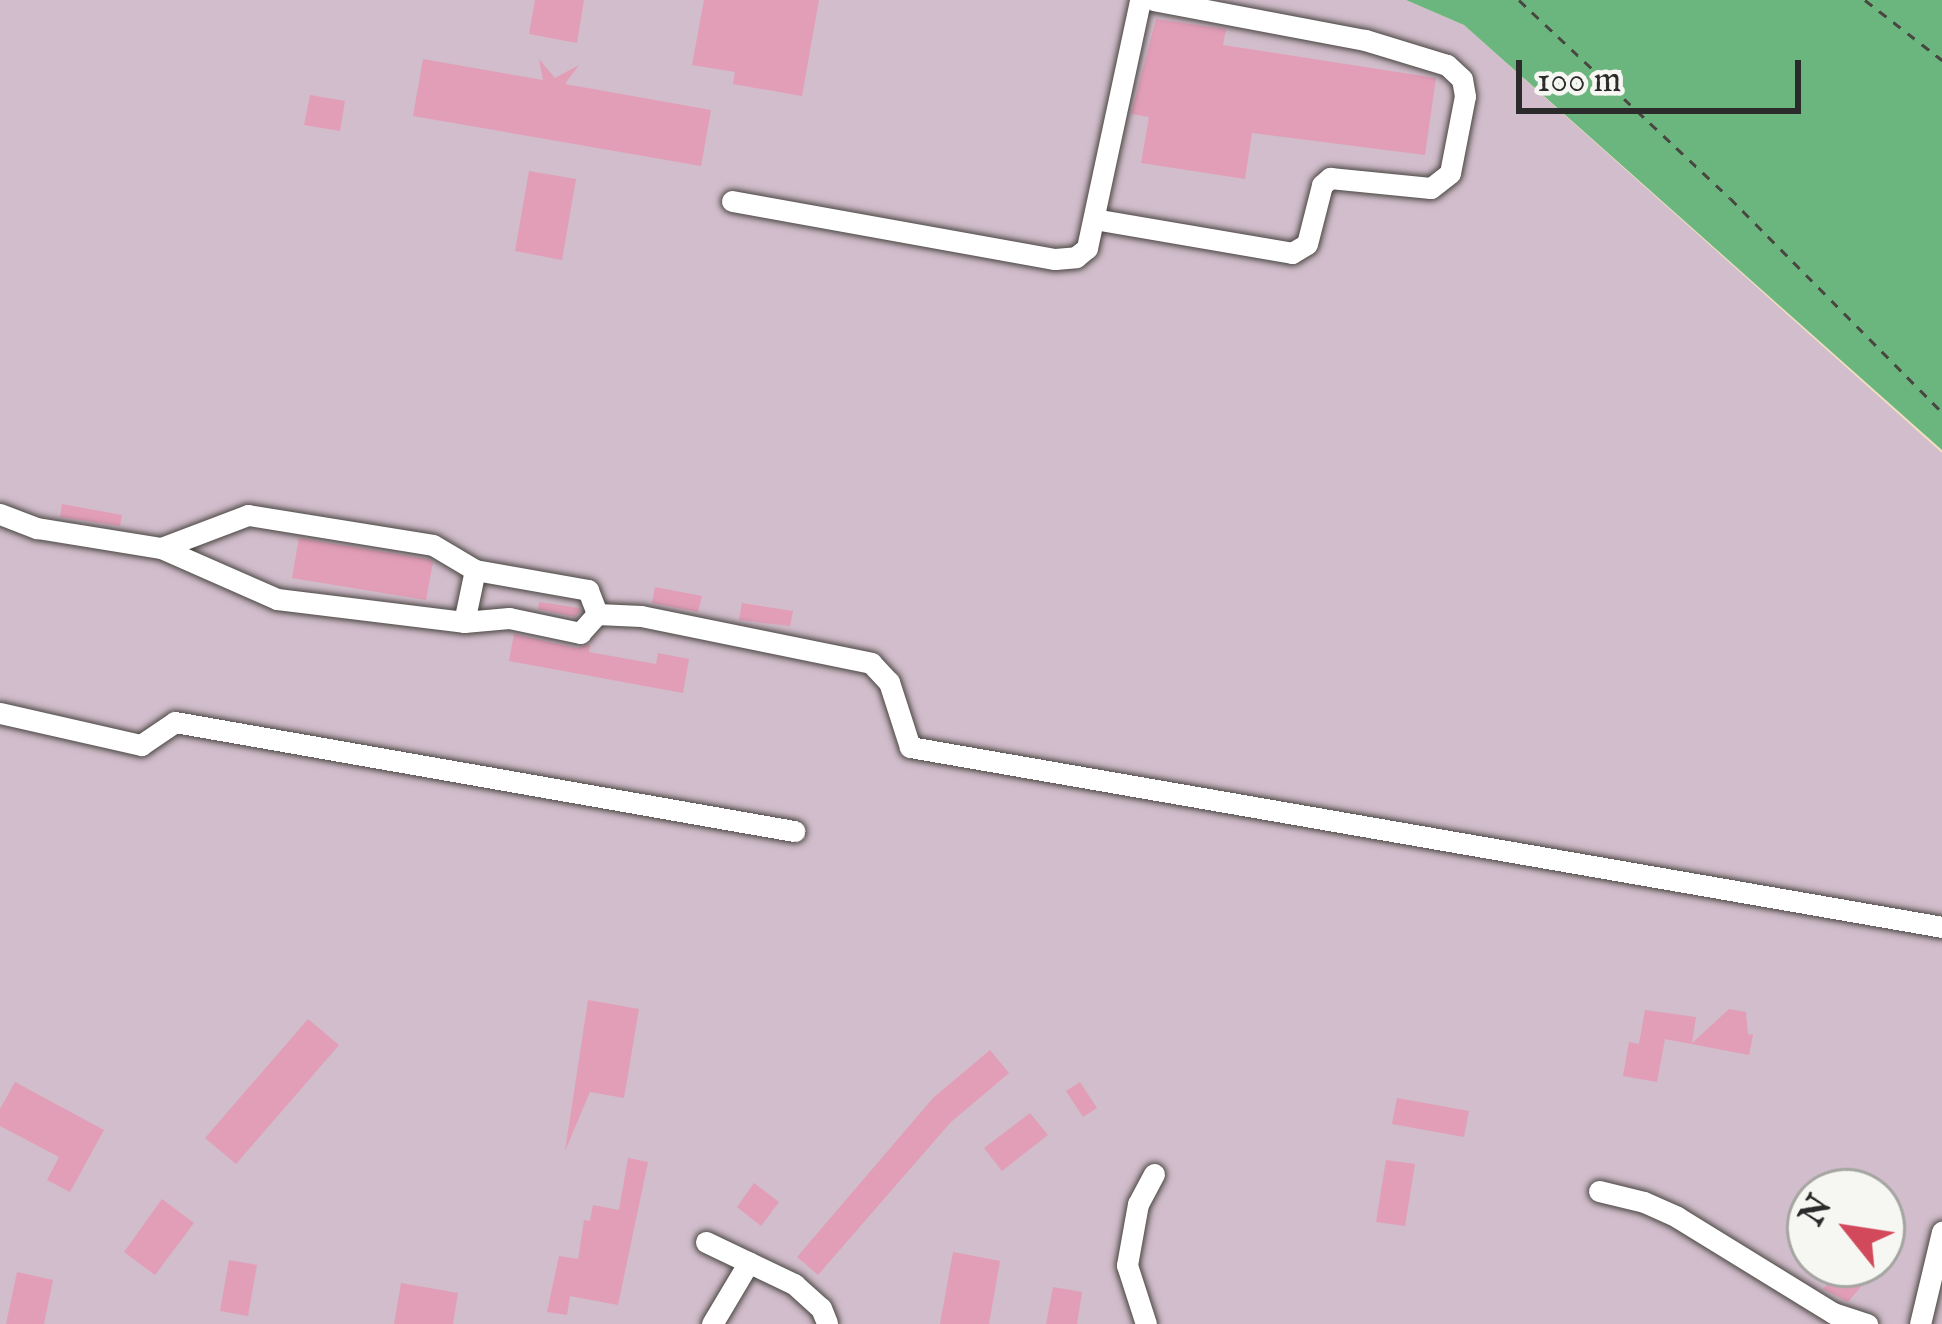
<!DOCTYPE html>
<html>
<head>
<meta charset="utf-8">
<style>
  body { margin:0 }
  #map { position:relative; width:1942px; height:1324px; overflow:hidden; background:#f0dec0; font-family:"IM FELL English",serif }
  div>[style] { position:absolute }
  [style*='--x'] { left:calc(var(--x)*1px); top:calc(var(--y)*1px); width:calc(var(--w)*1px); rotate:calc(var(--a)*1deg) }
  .industrial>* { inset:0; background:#d1bdcb }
  .forest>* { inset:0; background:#6bb67e }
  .building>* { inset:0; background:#e29eb7 }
  .path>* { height:3px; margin-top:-1.5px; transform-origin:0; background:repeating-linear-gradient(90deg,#494641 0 9px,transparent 0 18px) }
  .roads { filter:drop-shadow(0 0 3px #494641) drop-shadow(0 0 3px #494641) }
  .minor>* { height:21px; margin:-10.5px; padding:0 10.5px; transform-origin:10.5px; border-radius:10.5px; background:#fff }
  span { translate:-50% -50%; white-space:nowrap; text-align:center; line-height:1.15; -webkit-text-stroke:12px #f6f6f2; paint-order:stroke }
  .north { position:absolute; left:1786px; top:1168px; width:120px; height:120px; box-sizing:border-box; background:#f6f6f2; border:3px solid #a5a5a2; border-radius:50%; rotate:300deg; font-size:33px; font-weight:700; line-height:48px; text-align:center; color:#2b2b2b }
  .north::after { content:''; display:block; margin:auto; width:42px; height:54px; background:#d1495b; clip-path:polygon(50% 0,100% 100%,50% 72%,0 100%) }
  .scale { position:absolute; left:1516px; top:60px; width:285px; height:54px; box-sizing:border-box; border:6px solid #2b2b2b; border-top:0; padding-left:15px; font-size:36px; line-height:42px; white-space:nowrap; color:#2b2b2b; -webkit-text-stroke:9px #f6f6f2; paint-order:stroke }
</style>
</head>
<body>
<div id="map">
  <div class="industrial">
    <div style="clip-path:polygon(evenodd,0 0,1406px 0,1464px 25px,1942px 453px,1942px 1324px,0 1324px,0 0,1810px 1192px,1882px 1192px,1882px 1264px,1810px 1264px,1810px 1192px)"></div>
  </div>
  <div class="forest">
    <div style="clip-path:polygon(1406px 0,1942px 0,1942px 450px,1464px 25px)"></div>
  </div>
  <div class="building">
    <div style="clip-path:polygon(535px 0,584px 0,577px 43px,529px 34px)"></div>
    <div style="clip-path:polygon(704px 0,819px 0,802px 96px,733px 84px,735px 72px,692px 65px)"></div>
    <div style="clip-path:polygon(1156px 19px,1226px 29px,1223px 45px,1436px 78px,1425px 155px,1252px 133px,1245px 179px,1141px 163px,1149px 117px,1131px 114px)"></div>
    <div style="clip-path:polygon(423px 59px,543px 80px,539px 59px,555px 78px,579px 65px,565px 84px,711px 110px,701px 166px,413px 116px)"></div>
    <div style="clip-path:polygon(310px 95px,345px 101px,340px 131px,304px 125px)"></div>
    <div style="clip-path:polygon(529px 171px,576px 179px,562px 260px,515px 251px)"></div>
    <div style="clip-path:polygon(62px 504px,122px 515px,120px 526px,60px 517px)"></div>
    <div style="clip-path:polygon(299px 538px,428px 559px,433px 562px,426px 600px,292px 578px)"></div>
    <div style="clip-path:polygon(655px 587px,702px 596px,698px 612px,652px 603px)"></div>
    <div style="clip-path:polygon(539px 602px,579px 608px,580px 611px,575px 617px,538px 609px)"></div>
    <div style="clip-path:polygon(742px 603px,793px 611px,790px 626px,739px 620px)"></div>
    <div style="clip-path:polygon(514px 634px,577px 648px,590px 644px,589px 652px,656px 664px,658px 653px,689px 659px,683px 693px,509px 661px)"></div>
    <div style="clip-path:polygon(588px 1000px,639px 1009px,624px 1098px,590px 1092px,565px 1151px)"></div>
    <div style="clip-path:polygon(1729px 1009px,1746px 1012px,1748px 1034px,1753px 1035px,1749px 1055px,1665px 1039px,1657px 1082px,1623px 1076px,1629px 1042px,1639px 1044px,1645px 1010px,1696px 1017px,1692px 1043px)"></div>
    <div style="clip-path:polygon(308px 1019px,339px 1045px,236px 1164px,205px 1138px)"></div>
    <div style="clip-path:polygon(990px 1050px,1009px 1073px,950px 1123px,818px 1275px,797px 1257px,933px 1098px)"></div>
    <div style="clip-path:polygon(15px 1082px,104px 1130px,70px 1192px,47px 1180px,59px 1157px,0 1126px,0 1109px)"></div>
    <div style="clip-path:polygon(1080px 1082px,1097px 1108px,1083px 1117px,1066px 1091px)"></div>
    <div style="clip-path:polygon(1397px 1098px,1469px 1111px,1464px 1137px,1392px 1124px)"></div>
    <div style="clip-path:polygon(1030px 1113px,1048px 1135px,1002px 1171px,984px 1148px)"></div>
    <div style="clip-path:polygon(628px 1158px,648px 1162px,618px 1305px,570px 1296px,567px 1315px,547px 1312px,559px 1256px,578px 1259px,584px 1220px,590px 1221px,593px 1205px,619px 1210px)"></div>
    <div style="clip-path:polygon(1386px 1160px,1415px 1164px,1405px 1226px,1376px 1222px)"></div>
    <div style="clip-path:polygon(754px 1183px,779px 1202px,761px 1226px,737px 1207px)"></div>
    <div style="clip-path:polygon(162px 1199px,194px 1223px,155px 1275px,124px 1252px)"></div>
    <div style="clip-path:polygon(953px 1252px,1000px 1261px,989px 1324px,940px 1324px)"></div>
    <div style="clip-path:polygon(229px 1260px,257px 1265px,248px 1316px,220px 1311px)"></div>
    <div style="clip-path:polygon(1844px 1264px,1880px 1264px,1848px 1302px,1823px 1289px)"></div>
    <div style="clip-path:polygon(17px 1272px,53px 1280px,44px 1324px,6px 1324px)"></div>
    <div style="clip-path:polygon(401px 1283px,458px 1293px,453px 1324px,394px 1324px)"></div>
    <div style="clip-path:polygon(1053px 1287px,1082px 1292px,1077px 1324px,1046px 1324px)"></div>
  </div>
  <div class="path">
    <div style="--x:1519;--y:0;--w:289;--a:43.2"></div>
    <div style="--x:1730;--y:198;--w:301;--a:45.3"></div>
    <div style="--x:1865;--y:0;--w:98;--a:37.9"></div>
  </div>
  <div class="roads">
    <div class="minor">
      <div style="--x:732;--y:201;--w:328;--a:10.2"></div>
      <div style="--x:1055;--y:259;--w:21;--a:-5"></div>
      <div style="--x:1076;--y:257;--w:14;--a:-39"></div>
      <div style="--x:1087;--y:248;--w:254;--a:-77.9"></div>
      <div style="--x:1094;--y:219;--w:201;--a:9.7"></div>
      <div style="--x:1292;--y:253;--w:17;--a:-31"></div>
      <div style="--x:1307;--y:244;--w:61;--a:-75.7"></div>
      <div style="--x:1322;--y:185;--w:11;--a:-41"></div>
      <div style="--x:1330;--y:178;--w:101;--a:5.7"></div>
      <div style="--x:1431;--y:188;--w:24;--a:-38"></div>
      <div style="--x:1450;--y:173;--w:78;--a:-79"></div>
      <div style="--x:1465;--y:96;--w:17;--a:-100"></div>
      <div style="--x:1462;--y:79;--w:21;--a:-137"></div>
      <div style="--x:1447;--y:65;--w:86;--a:-163"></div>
      <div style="--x:1365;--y:40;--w:215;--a:-169.3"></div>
      <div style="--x:0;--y:514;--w:40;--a:21"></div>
      <div style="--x:37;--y:528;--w:126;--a:9.2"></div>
      <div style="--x:161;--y:548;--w:127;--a:23.7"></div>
      <div style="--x:277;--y:599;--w:188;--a:7"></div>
      <div style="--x:464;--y:622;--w:45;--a:-5.1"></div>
      <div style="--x:509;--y:618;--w:73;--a:11.9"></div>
      <div style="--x:580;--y:633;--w:25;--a:-48"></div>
      <div style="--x:161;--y:548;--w:93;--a:-20.8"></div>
      <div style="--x:248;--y:515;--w:187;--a:9.2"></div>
      <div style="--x:433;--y:545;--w:49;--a:30.8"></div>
      <div style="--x:475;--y:570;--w:115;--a:10"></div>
      <div style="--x:588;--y:590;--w:26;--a:69"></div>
      <div style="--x:597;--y:614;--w:44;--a:2.6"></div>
      <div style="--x:641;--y:616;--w:235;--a:11.5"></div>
      <div style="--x:871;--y:663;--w:26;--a:47"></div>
      <div style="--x:889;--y:682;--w:68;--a:72.1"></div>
      <div style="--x:910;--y:747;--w:1048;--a:9.89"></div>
      <div style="--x:464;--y:622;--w:53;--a:-78.1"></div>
      <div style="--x:0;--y:713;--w:145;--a:12.8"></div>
      <div style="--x:141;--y:745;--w:41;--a:-34.1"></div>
      <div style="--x:175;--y:722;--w:629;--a:9.99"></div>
      <div style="--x:1599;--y:1191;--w:46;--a:13.7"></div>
      <div style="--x:1644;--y:1202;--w:36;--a:24"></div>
      <div style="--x:1677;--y:1217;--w:183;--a:31.6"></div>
      <div style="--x:1833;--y:1313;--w:36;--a:18"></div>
      <div style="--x:706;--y:1242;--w:98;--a:25.5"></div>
      <div style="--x:794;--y:1284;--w:36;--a:42"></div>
      <div style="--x:821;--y:1308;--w:16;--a:68"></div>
      <div style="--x:712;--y:1324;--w:72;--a:-59.2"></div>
      <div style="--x:1146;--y:1324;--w:62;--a:-107.9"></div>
      <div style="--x:1127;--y:1265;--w:62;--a:-79.8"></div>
      <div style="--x:1138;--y:1204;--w:34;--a:-62"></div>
      <div style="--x:1920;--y:1324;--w:95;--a:-76.6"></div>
    </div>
  </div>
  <div class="north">N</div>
  <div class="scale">100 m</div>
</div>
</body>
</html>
